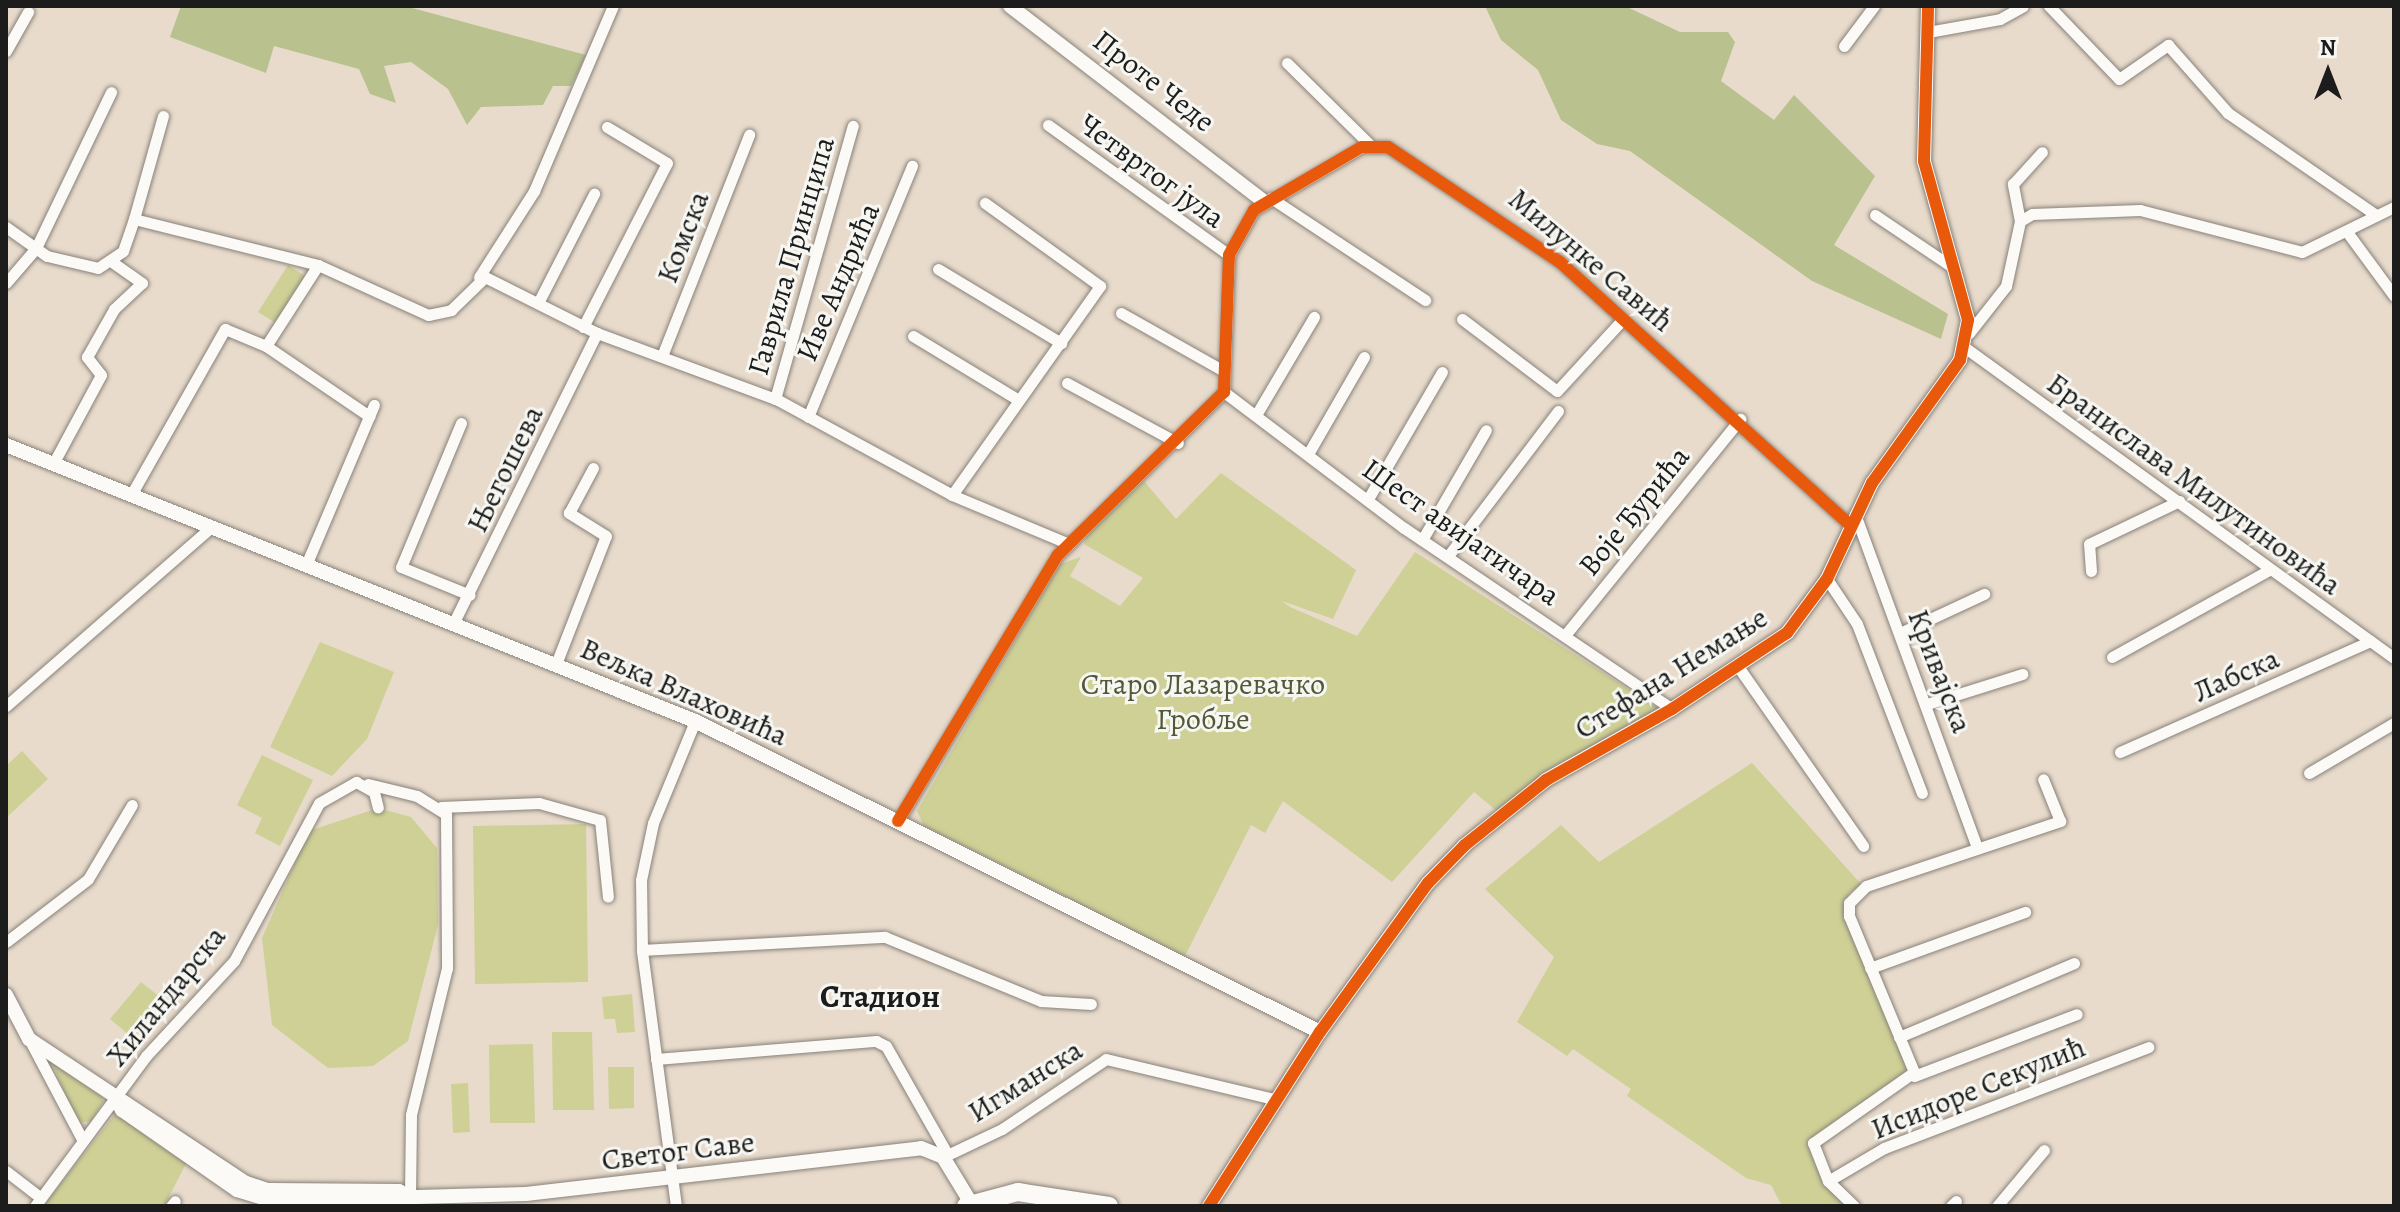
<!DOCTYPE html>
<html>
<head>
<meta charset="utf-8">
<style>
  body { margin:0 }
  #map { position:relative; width:2400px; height:1212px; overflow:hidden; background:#e8dbcc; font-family:Alegreya,serif }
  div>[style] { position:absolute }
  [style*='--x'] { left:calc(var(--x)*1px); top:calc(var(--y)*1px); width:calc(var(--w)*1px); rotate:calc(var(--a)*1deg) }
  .green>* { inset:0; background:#ced096 }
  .forest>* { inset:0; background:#b9c18f }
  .roads { filter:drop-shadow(0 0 2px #88827a) drop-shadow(0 0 2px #88827a) }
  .minor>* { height:11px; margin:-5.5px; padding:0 5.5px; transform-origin:5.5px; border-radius:5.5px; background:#fcfaf7 }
  .tertiary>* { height:14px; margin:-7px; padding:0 7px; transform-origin:7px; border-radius:7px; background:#fcfaf7 }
  .primary>* { height:18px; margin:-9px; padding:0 9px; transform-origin:9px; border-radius:9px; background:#fcfaf7 }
  .cycleway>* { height:12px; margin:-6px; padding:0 6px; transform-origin:6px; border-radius:6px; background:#e8590c }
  span { translate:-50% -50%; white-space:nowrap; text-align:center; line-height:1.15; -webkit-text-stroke:6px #f6f6f2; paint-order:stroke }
  .street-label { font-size:30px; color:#1c1c1c }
  .park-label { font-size:30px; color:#535837 }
  .neighbourhood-label { font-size:32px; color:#1c1c1c; font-weight:700 }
  .frame { position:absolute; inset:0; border:8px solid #1c1c1c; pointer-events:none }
  .north { position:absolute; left:2288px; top:32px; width:80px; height:80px; -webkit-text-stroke:6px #f6f6f2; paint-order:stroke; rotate:0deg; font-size:22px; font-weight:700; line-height:32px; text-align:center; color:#1c1c1c }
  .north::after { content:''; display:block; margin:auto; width:28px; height:36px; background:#1c1c1c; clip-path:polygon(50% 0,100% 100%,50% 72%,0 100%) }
</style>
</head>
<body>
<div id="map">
  <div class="green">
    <div style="clip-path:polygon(288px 265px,305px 276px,276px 323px,258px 312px)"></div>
    <div style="clip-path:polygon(1221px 473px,1356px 570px,1333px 619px,1282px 601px,1290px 607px,1357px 636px,1415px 552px,1664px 712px,1497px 811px,1474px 792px,1392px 882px,1283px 801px,1265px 833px,1251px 825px,1185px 956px,924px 826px,917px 811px,1060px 564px,1081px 557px,1070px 576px,1120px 606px,1143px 578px,1084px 544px,1087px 536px,1144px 481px,1176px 519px)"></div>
    <div style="clip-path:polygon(320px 642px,394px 672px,367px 739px,332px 776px,270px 747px)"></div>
    <div style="clip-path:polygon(22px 751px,48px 779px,6px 818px,6px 766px)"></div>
    <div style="clip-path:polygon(262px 755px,313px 780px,280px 846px,255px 833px,262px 818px,237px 805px)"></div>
    <div style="clip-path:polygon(1752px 763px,1861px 884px,1849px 893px,1843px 915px,1909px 1069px,1906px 1078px,1807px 1141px,1823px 1180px,1850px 1206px,1782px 1206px,1771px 1185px,1746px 1178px,1627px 1096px,1631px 1089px,1573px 1049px,1567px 1056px,1517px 1022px,1554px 957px,1485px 889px,1561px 825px,1599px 862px)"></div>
    <div style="clip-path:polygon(378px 808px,411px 817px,437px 848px,438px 925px,408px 1041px,373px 1066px,328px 1068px,272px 1025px,262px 938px,309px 831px)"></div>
    <div style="clip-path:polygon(586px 824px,588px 982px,475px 984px,473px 826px)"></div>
    <div style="clip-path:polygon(141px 982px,165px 1001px,134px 1039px,110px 1019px)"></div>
    <div style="clip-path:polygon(632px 994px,635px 1032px,617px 1033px,615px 1019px,604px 1019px,602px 997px)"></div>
    <div style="clip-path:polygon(552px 1032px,592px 1032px,594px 1110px,553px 1110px)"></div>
    <div style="clip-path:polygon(533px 1044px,535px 1123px,490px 1123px,489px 1045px)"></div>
    <div style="clip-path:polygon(51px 1061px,100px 1090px,103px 1102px,91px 1121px,78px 1123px)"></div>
    <div style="clip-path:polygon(608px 1067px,634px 1067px,634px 1108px,609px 1109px)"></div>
    <div style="clip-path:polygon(468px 1083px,470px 1132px,453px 1133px,451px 1084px)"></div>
    <div style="clip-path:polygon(116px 1113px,187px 1162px,164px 1206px,43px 1206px)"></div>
  </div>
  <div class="forest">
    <div style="clip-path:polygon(181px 6px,405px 6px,586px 55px,571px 86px,553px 86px,543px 105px,481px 107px,467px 125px,448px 89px,411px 62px,384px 66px,396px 103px,370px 94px,359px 69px,274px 46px,266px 73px,170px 37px)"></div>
    <div style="clip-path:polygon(1485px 6px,1625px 6px,1680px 32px,1728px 32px,1735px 42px,1721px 81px,1774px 120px,1794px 95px,1875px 176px,1834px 245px,1948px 314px,1941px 339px,1812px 281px,1630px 151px,1597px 144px,1561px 120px,1538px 70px,1501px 40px)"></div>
  </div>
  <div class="roads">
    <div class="minor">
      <div style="--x:2049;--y:6;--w:101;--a:46.2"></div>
      <div style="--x:2119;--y:79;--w:60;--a:-34.8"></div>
      <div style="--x:2168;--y:45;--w:91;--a:48.6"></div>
      <div style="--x:2228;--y:113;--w:180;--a:34.6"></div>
      <div style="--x:1928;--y:32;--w:73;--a:-10.2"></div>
      <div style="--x:2000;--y:19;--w:26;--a:-29"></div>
      <div style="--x:1844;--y:46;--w:50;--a:-53.1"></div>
      <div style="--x:6;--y:51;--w:45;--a:-60.6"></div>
      <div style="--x:1287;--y:63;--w:115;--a:44.6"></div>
      <div style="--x:1048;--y:125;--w:223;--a:35.7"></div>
      <div style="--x:1271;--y:198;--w:185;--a:33.5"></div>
      <div style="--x:1875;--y:215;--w:89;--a:34"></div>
      <div style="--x:134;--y:219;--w:107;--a:-74.3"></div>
      <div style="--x:2020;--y:221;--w:38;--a:-101"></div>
      <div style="--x:2013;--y:184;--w:43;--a:-47.8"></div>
      <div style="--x:6;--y:227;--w:50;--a:35.3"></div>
      <div style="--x:47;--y:256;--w:52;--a:13.2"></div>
      <div style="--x:98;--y:268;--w:30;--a:-34"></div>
      <div style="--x:123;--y:251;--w:34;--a:-71"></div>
      <div style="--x:134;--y:219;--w:190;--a:14"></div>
      <div style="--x:318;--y:265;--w:121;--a:24.4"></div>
      <div style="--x:428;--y:315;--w:24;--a:-12"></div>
      <div style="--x:451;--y:310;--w:47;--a:-44.1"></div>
      <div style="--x:485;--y:277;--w:125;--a:26.6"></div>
      <div style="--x:597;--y:333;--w:193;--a:20.3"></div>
      <div style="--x:778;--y:400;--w:198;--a:28.6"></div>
      <div style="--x:952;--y:495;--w:127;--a:22.7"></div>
      <div style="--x:2347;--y:232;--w:79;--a:53.7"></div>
      <div style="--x:318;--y:265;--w:96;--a:122.7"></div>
      <div style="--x:266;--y:346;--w:125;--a:34.2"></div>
      <div style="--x:938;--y:269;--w:144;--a:31"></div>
      <div style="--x:479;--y:277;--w:102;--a:-57.4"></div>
      <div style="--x:534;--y:191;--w:201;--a:-66.9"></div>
      <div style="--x:6;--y:283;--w:46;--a:-49.4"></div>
      <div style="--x:36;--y:248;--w:173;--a:-64.3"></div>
      <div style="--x:538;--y:303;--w:123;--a:-62.8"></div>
      <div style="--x:1121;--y:313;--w:118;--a:29.4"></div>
      <div style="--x:1462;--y:319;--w:119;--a:37.2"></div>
      <div style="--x:1557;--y:391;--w:96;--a:-47.5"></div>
      <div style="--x:583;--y:327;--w:184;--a:-62.9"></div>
      <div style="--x:667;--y:163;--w:70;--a:-149"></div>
      <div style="--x:1969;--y:333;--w:60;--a:-51.8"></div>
      <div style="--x:2006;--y:286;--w:66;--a:-77.8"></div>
      <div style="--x:2020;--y:221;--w:14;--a:-30"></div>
      <div style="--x:2032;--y:214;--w:108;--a:-2.1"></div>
      <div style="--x:2140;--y:210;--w:167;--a:14.5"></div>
      <div style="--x:2302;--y:252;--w:102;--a:-26.1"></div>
      <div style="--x:913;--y:336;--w:122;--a:31.2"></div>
      <div style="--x:1967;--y:349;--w:527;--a:35.89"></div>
      <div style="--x:662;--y:356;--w:238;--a:-68.5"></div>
      <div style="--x:1067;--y:383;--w:126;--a:28.4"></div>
      <div style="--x:1224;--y:392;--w:226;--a:37.1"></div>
      <div style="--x:1404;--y:528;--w:323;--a:34"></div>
      <div style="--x:775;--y:399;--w:284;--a:-74.1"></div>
      <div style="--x:1256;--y:415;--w:114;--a:-59.4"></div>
      <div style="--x:808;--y:417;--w:272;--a:-67.5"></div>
      <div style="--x:461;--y:423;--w:156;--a:112.6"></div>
      <div style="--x:401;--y:567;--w:74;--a:22.1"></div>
      <div style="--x:1308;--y:454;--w:112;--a:-60"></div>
      <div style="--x:53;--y:464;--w:101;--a:-61.7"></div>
      <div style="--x:101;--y:375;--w:23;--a:-128"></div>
      <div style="--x:87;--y:357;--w:55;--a:-60.6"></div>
      <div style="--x:114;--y:309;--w:38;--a:-43"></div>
      <div style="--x:142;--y:283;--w:37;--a:-145"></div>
      <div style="--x:131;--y:495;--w:191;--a:-60.5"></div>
      <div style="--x:225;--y:329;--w:44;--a:22.5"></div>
      <div style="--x:952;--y:495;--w:256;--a:-54.7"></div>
      <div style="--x:1100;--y:286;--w:142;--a:-144.2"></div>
      <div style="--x:1368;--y:499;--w:147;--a:-59.8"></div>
      <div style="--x:1855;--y:514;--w:356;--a:69.9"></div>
      <div style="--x:1422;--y:540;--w:127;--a:-59.8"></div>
      <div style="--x:1448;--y:556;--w:182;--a:-52.8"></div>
      <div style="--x:306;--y:565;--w:174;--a:-67"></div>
      <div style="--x:2091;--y:571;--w:27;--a:-94"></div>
      <div style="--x:2089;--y:544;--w:100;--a:-25.5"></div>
      <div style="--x:1827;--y:579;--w:54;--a:56.3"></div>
      <div style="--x:1857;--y:624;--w:181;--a:69"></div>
      <div style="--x:453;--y:624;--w:325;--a:-63.7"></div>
      <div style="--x:1900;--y:633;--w:93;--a:-24.9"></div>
      <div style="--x:1566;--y:634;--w:277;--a:-51"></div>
      <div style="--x:2112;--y:657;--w:179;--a:-29"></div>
      <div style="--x:556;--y:664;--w:137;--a:-68.7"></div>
      <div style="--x:606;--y:536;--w:44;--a:-148.1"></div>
      <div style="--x:569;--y:513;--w:51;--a:-61.9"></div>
      <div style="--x:1739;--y:668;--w:217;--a:55.1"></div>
      <div style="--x:1927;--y:704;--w:100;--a:-17.5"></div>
      <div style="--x:6;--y:706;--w:272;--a:-41.1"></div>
      <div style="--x:2120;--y:752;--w:274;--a:-23.9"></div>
      <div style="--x:2309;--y:773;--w:99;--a:-30.5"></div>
      <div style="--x:368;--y:784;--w:50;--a:13.8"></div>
      <div style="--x:417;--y:796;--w:34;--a:32"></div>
      <div style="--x:446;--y:814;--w:154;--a:89.6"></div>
      <div style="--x:447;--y:968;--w:151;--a:103.8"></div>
      <div style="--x:411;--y:1115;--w:82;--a:90.7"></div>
      <div style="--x:441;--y:807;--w:98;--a:-2.3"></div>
      <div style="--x:539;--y:803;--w:63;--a:15.6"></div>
      <div style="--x:600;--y:820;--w:77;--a:84.1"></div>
      <div style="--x:898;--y:821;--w:310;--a:-59"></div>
      <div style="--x:1058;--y:555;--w:233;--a:-44.5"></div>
      <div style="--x:1224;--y:392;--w:137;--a:-87.9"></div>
      <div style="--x:1229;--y:255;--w:51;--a:-60.9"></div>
      <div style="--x:1254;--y:210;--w:125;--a:-30.3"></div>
      <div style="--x:1362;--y:147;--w:26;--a:0"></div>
      <div style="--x:1388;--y:147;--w:207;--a:33.8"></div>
      <div style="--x:1560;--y:262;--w:390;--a:42.2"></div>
      <div style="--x:6;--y:942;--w:103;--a:-37.5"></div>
      <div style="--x:88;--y:879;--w:86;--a:-59.3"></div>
      <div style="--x:642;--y:950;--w:243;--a:-3.1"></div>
      <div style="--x:885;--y:937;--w:169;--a:22.3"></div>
      <div style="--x:1041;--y:1001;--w:50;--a:3.4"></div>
      <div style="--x:1870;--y:968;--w:165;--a:-19.9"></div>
      <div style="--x:1899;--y:1037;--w:190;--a:-22.9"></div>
      <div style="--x:29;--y:1039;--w:115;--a:62.1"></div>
      <div style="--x:656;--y:1059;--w:221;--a:-4.7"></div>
      <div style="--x:876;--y:1041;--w:11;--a:27"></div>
      <div style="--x:886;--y:1046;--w:125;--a:60.4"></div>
      <div style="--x:1914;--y:1076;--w:174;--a:-20.8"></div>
      <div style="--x:943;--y:1157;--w:65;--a:-25.4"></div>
      <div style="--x:1002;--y:1129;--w:125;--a:-33.9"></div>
      <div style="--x:1106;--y:1059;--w:173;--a:13.4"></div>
      <div style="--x:6;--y:1171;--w:44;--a:37.6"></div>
      <div style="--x:1828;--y:1181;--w:65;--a:-30.5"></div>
      <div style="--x:1884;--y:1148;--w:283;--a:-20.9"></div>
      <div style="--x:35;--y:1206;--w:187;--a:-53.5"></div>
      <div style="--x:146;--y:1056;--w:129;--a:-47.2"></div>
      <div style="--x:234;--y:961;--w:179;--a:-61.7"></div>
      <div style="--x:319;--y:803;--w:43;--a:-29.6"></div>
      <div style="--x:356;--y:782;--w:21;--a:29"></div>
      <div style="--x:374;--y:792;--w:16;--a:76"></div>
      <div style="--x:171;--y:1206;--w:6;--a:-51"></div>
      <div style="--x:676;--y:1206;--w:258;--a:-97.6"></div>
      <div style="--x:642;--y:950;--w:70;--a:-90.8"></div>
      <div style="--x:641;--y:880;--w:58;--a:-78.1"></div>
      <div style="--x:653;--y:823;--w:110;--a:-67.6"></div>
      <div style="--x:1854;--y:1206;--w:36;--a:-136"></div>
      <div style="--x:1828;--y:1181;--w:41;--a:-111.5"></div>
      <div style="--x:1813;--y:1143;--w:123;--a:-35.1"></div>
      <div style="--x:1914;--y:1072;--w:169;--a:-112.6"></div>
      <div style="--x:1849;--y:916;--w:13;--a:-90"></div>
      <div style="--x:1849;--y:903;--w:24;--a:-45"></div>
      <div style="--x:1866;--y:886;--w:205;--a:-18.5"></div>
      <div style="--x:2060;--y:821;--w:45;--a:-112"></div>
      <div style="--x:1951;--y:1206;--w:7;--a:-45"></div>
      <div style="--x:1997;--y:1206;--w:73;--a:-50"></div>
    </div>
    <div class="tertiary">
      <div style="--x:1010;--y:6;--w:319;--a:37.6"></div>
      <div style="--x:6;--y:445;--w:742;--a:21.83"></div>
      <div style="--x:695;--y:721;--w:698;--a:26.45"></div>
      <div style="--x:6;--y:995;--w:50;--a:62.4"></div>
      <div style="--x:29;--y:1039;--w:260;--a:33.6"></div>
      <div style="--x:246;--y:1183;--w:23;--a:18"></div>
      <div style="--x:268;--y:1190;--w:131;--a:0.4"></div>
      <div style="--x:399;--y:1191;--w:13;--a:29"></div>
      <div style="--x:115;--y:1097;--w:15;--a:62"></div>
      <div style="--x:122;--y:1110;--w:140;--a:34.8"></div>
      <div style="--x:237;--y:1190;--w:37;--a:17"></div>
      <div style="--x:272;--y:1201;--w:254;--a:-1.6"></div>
      <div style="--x:526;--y:1194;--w:398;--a:-6.6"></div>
      <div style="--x:921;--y:1148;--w:24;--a:22"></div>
      <div style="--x:943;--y:1157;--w:54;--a:58.7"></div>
      <div style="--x:1209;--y:1206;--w:206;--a:-57.5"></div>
      <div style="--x:1320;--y:1032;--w:184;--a:-54.1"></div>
      <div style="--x:1428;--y:883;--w:53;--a:-45.8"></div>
      <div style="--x:1465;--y:845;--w:104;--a:-38.7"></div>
      <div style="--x:1546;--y:780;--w:145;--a:-29.4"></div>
      <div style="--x:1672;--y:709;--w:138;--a:-33.5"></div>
      <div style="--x:1787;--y:633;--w:67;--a:-53.5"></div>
      <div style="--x:1827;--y:579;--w:106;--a:-64.9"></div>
      <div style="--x:1872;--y:483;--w:151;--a:-54.4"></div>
      <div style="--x:1960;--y:360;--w:41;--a:-78.7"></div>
      <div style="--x:1968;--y:320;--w:165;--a:-105.5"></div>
      <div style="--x:1924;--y:161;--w:155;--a:-88.5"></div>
    </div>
    <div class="primary">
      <div style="--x:966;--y:1206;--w:54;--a:-15.1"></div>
      <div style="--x:1018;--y:1192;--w:92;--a:8.7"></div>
    </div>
  </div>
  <div class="cycleway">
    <div style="--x:898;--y:821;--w:310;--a:-59"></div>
    <div style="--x:1058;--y:555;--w:233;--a:-44.5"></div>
    <div style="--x:1224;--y:392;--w:137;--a:-87.9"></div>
    <div style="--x:1229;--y:255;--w:51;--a:-60.9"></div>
    <div style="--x:1254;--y:210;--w:125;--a:-30.3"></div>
    <div style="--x:1362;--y:147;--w:26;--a:0"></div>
    <div style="--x:1388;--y:147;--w:207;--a:33.8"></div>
    <div style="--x:1560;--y:262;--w:390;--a:42.2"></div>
    <div style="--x:1209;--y:1206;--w:206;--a:-57.5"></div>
    <div style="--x:1320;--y:1032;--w:184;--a:-54.1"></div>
    <div style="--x:1428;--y:883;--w:53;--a:-45.8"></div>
    <div style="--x:1465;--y:845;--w:104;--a:-38.7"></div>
    <div style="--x:1546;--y:780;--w:145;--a:-29.4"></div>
    <div style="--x:1672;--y:709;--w:138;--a:-33.5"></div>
    <div style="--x:1787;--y:633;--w:67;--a:-53.5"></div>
    <div style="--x:1827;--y:579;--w:106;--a:-64.9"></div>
    <div style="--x:1872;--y:483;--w:151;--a:-54.4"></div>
    <div style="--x:1960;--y:360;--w:41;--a:-78.7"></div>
    <div style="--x:1968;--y:320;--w:165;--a:-105.5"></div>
    <div style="--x:1924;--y:161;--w:155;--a:-88.5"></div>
  </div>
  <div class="street-label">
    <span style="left:1154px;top:81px;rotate:38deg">Проте Чеде</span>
    <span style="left:1152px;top:171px;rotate:36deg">Четвртог јула</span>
    <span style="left:683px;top:237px;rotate:-69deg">Комска</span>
    <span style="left:791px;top:256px;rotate:-74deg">Гаврила Принципа</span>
    <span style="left:1591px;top:260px;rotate:40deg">Милунке Савић</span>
    <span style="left:838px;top:282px;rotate:-67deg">Иве Андрића</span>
    <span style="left:505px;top:469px;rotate:-64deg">Његошева</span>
    <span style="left:2194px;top:484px;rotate:36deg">Бранислава Милутиновића</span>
    <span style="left:1634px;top:511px;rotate:-51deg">Воје Ђурића</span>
    <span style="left:1461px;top:532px;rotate:35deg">Шест авијатичара</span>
    <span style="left:1940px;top:671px;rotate:69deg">Кривајска</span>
    <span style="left:1671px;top:673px;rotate:-32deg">Стефана Немање</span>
    <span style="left:2236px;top:675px;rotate:-24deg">Лабска</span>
    <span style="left:684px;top:692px;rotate:24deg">Вељка Влаховића</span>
    <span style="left:166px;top:996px;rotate:-51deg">Хиландарска</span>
    <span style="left:1025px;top:1081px;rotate:-32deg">Игманска</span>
    <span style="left:1978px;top:1088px;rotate:-22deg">Исидоре Секулић</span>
    <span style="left:678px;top:1151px;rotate:-7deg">Светог Саве</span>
  </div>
  <div class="park-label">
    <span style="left:1203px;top:701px">Старо Лазаревачко<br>Гробље</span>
  </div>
  <div class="neighbourhood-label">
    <span style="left:880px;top:996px">Стадион</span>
  </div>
  <div class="frame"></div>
  <div class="north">N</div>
</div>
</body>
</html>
